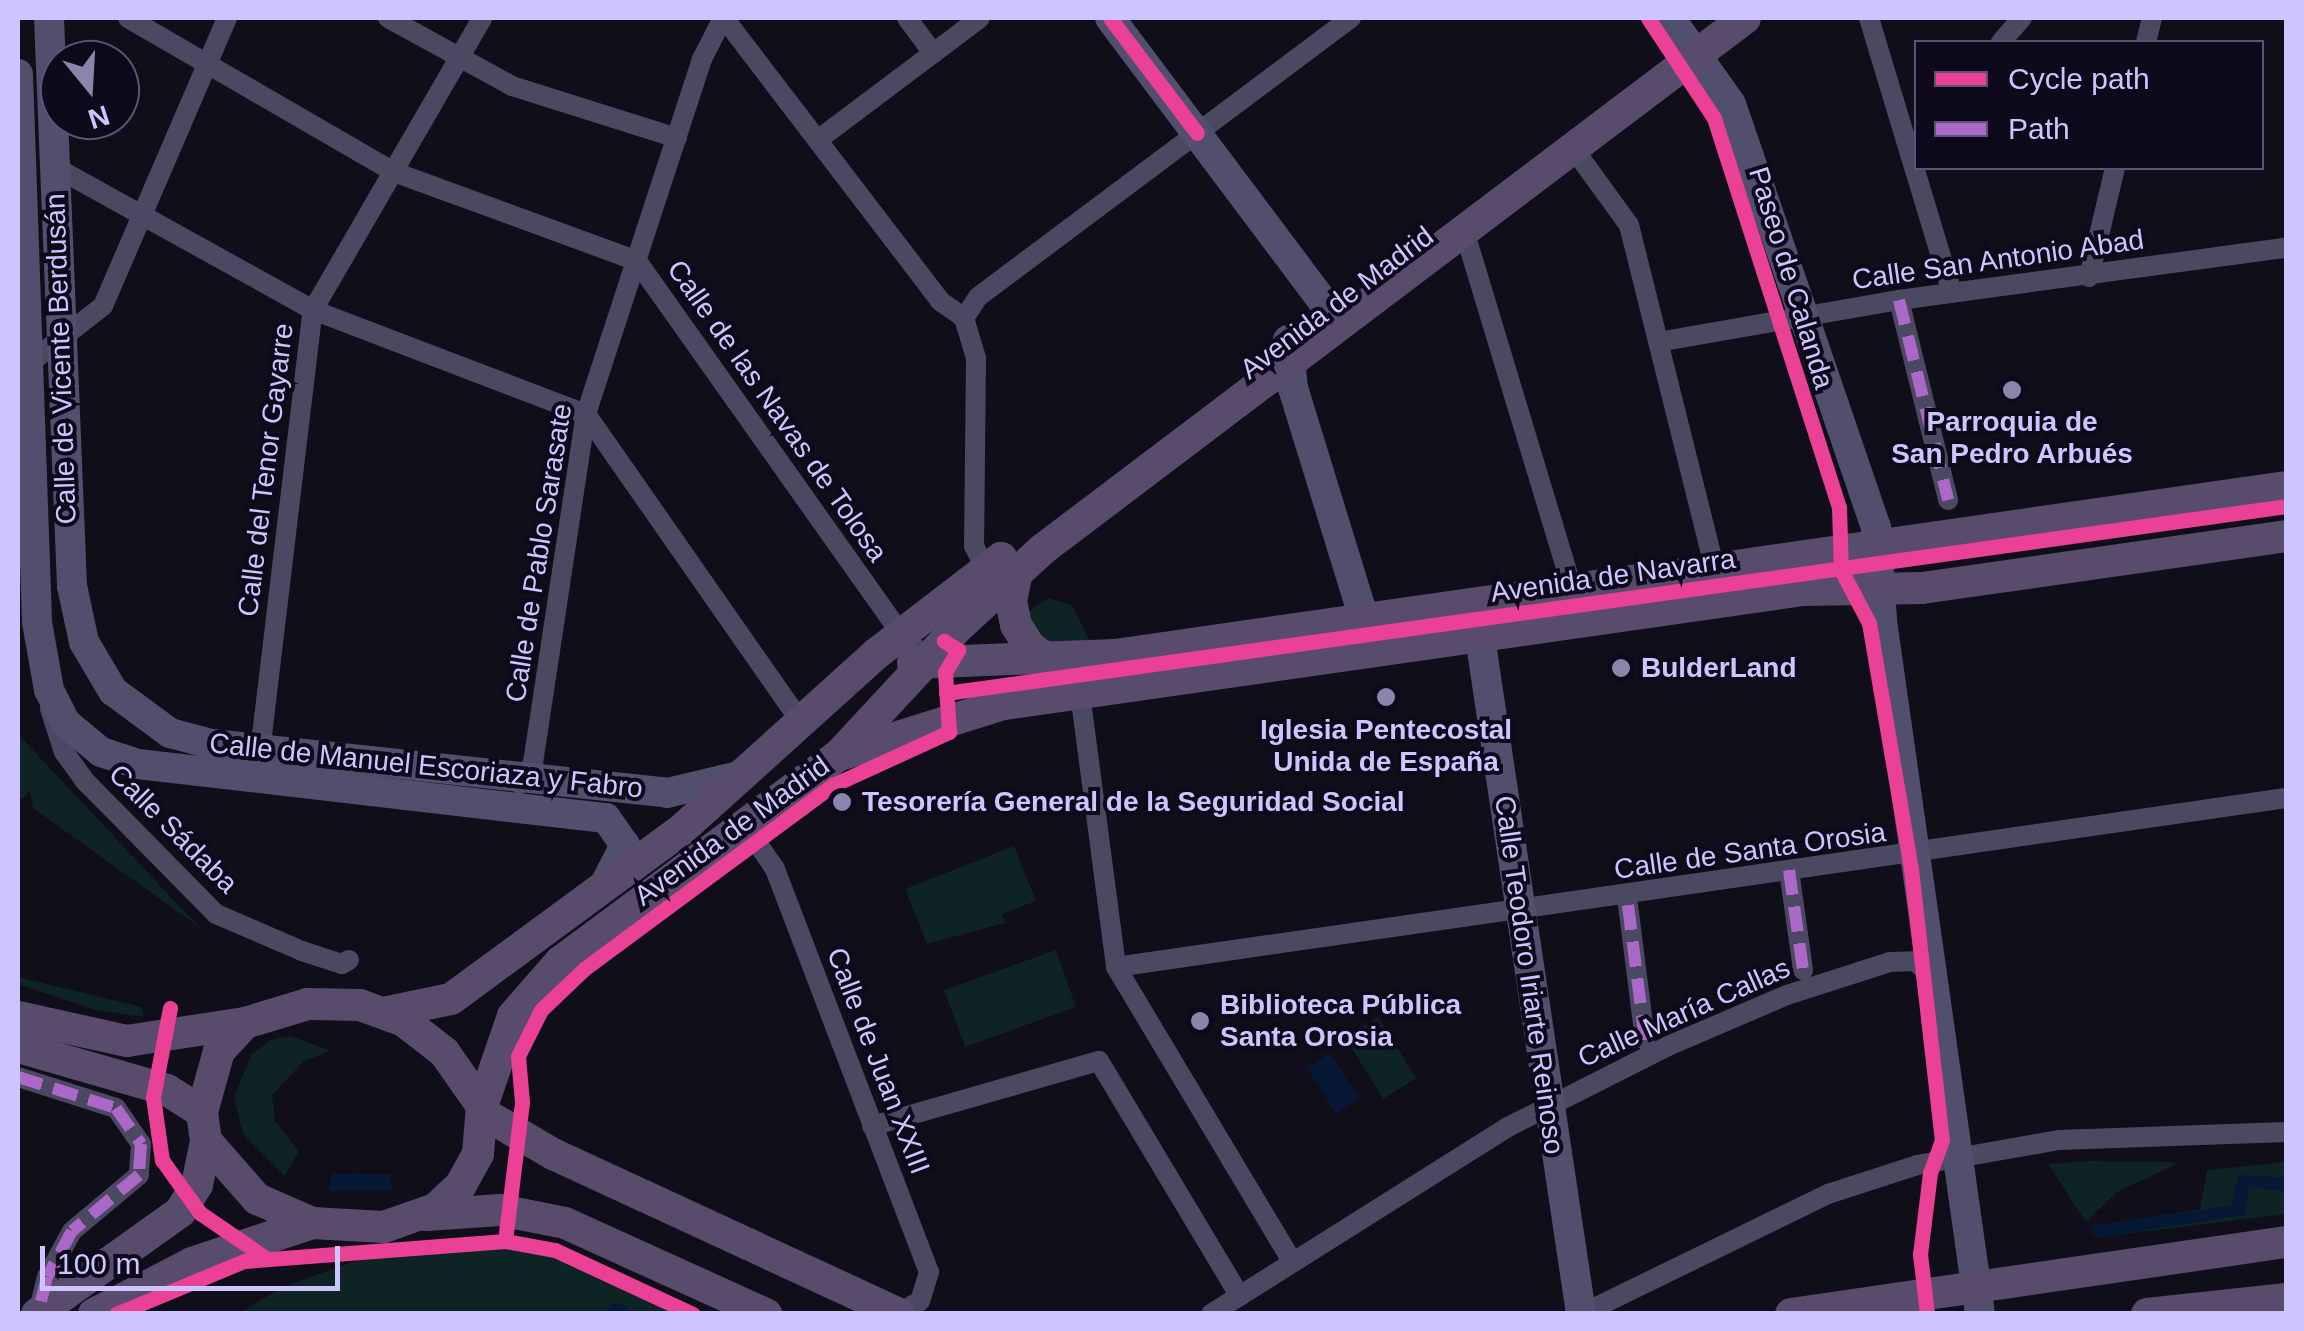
<!DOCTYPE html>
<html>
<head>
<meta charset="utf-8">
<style>
  body { margin:0 }
  #map { position:relative; width:2304px; height:1331px; overflow:hidden; background:#100e18; font-family:Helvetica,sans-serif }
  div>[style] { position:absolute }
  [style*='--x'] { left:calc(var(--x)*1px); top:calc(var(--y)*1px); width:calc(var(--w)*1px); rotate:calc(var(--a)*1deg) }
  .green>* { inset:0; background:#0d2324 }
  .water>* { inset:0; background:#071736 }
  .canal>* { height:20px; margin:-10px; padding:0 10px; transform-origin:10px; border-radius:10px; background:#071736 }
  .street>* { height:20px; margin:-10px; padding:0 10px; transform-origin:10px; border-radius:10px; background:#4b4962 }
  .secondary>* { height:30px; margin:-15px; padding:0 15px; transform-origin:15px; border-radius:15px; background:#514f6d }
  .primary>* { height:32px; margin:-16px; padding:0 16px; transform-origin:16px; border-radius:16px; background:#584b6c }
  .quiet>* { height:12px; margin-top:-6px; transform-origin:0; background:repeating-linear-gradient(90deg,#ac68c9 0 25px,transparent 0 37px) }
  .cycleway>* { height:15px; margin:-7.5px; padding:0 7.5px; transform-origin:7.5px; border-radius:7.5px; background:#ea4096 }
  .dots>* { width:28px; height:28px; translate:-50% -50%; box-sizing:border-box; border:5px solid #0e0a1c; border-radius:50% }
  span { translate:-50% -50%; white-space:nowrap; text-align:center; line-height:1.15; -webkit-text-stroke:8px #0e0a1c; paint-order:stroke }
  .street-label { font-size:28px; color:#cdc5ff }
  .poi-label { font-size:28px; color:#cdc5ff; font-weight:700 }
  .left { translate:0 -50%; text-align:left }
  .frame { position:absolute; inset:0; border:20px solid #cdc5ff; pointer-events:none }
  .legend { position:absolute; left:1914px; top:40px; width:350px; height:130px; box-sizing:border-box; background:#0e0a1c; border:2px solid #5a5577; margin:0; padding:12px 18px; list-style:none; font-size:30px; color:#cdc5ff }
  .legend li { display:flex; align-items:center; gap:20px; height:50px }
  .legend b { width:50px; border:2px solid #5a5577 }
  .north { position:absolute; left:40px; top:40px; width:100px; height:100px; box-sizing:border-box; background:#0e0a1c; border:2px solid #5a5577; border-radius:50%; rotate:162deg; font-size:28px; font-weight:700; line-height:40px; text-align:center; color:#cdc5ff }
  .north::after { content:''; display:block; margin:auto; width:35px; height:45px; background:#8b85ae; clip-path:polygon(50% 0,100% 100%,50% 72%,0 100%) }
  .scale { position:absolute; left:40px; top:1246px; width:300px; height:45px; box-sizing:border-box; border:5px solid #cdc5ff; border-top:0; padding-left:12px; font-size:30px; line-height:35px; white-space:nowrap; color:#cdc5ff; -webkit-text-stroke:8px #0e0a1c; paint-order:stroke }
</style>
</head>
<body>
<div id="map">
  <div class="green">
    <div style="clip-path:polygon(1048px 598px,1072px 605px,1093px 648px,1048px 645px,1022px 616px)"></div>
    <div style="clip-path:polygon(18px 734px,199px 927px,33px 808px,30px 790px,23px 799px,18px 794px)"></div>
    <div style="clip-path:polygon(1014px 846px,1036px 901px,1002px 914px,1005px 923px,927px 944px,905px 889px)"></div>
    <div style="clip-path:polygon(1056px 950px,1076px 1007px,965px 1047px,944px 990px)"></div>
    <div style="clip-path:polygon(18px 977px,142px 1007px,144px 1017px,96px 1010px,18px 984px)"></div>
    <div style="clip-path:polygon(1378px 1017px,1416px 1078px,1383px 1099px,1345px 1037px)"></div>
    <div style="clip-path:polygon(291px 1036px,330px 1051px,304px 1061px,272px 1095px,275px 1121px,299px 1151px,285px 1176px,243px 1134px,234px 1097px,251px 1055px,271px 1040px)"></div>
    <div style="clip-path:polygon(2090px 1161px,2171px 1162px,2177px 1164px,2117px 1192px,2086px 1222px,2048px 1164px)"></div>
    <div style="clip-path:polygon(2286px 1162px,2286px 1214px,2093px 1238px,2092px 1226px,2200px 1209px,2207px 1170px)"></div>
    <div style="clip-path:polygon(463px 1239px,555px 1244px,705px 1313px,240px 1313px,282px 1287px,367px 1257px)"></div>
  </div>
  <div class="water">
    <div style="clip-path:polygon(1330px 1053px,1360px 1099px,1336px 1114px,1307px 1068px)"></div>
    <div style="clip-path:polygon(332px 1173px,390px 1174px,393px 1191px,328px 1191px)"></div>
    <div style="clip-path:polygon(2238px 1175px,2286px 1178px,2286px 1191px,2249px 1187px,2245px 1215px,2093px 1238px,2092px 1226px,2232px 1205px)"></div>
  </div>
  <div class="canal">
    <div style="--x:618;--y:1313;--w:1;--a:45"></div>
  </div>
  <div class="street">
    <div style="--x:128;--y:18;--w:307;--a:30.1"></div>
    <div style="--x:394;--y:172;--w:259;--a:20.1"></div>
    <div style="--x:637;--y:261;--w:443;--a:54.7"></div>
    <div style="--x:893;--y:623;--w:51;--a:48.2"></div>
    <div style="--x:388;--y:18;--w:141;--a:28.7"></div>
    <div style="--x:512;--y:86;--w:173;--a:17.5"></div>
    <div style="--x:724;--y:18;--w:356;--a:52.6"></div>
    <div style="--x:940;--y:301;--w:29;--a:35"></div>
    <div style="--x:907;--y:18;--w:44;--a:53.4"></div>
    <div style="--x:1869;--y:18;--w:287;--a:73.2"></div>
    <div style="--x:2001;--y:42;--w:32;--a:-49"></div>
    <div style="--x:2146;--y:42;--w:25;--a:-76"></div>
    <div style="--x:819;--y:139;--w:201;--a:-36.9"></div>
    <div style="--x:1573;--y:148;--w:95;--a:54"></div>
    <div style="--x:1629;--y:225;--w:357;--a:76"></div>
    <div style="--x:55;--y:167;--w:295;--a:29"></div>
    <div style="--x:313;--y:310;--w:292;--a:20.9"></div>
    <div style="--x:586;--y:414;--w:379;--a:55.1"></div>
    <div style="--x:1464;--y:230;--w:376;--a:73.2"></div>
    <div style="--x:2089;--y:277;--w:112;--a:-76.6"></div>
    <div style="--x:1899;--y:300;--w:206;--a:76.2"></div>
    <div style="--x:964;--y:318;--w:25;--a:-56"></div>
    <div style="--x:978;--y:297;--w:466;--a:-36.8"></div>
    <div style="--x:964;--y:318;--w:42;--a:73.3"></div>
    <div style="--x:976;--y:358;--w:188;--a:90.6"></div>
    <div style="--x:974;--y:546;--w:27;--a:63"></div>
    <div style="--x:1658;--y:342;--w:245;--a:-9.9"></div>
    <div style="--x:1899;--y:300;--w:390;--a:-7.7"></div>
    <div style="--x:27;--y:365;--w:96;--a:-37.8"></div>
    <div style="--x:103;--y:306;--w:314;--a:-66.7"></div>
    <div style="--x:1080;--y:693;--w:276;--a:82.5"></div>
    <div style="--x:1116;--y:967;--w:343;--a:59.1"></div>
    <div style="--x:50;--y:709;--w:45;--a:72"></div>
    <div style="--x:64;--y:752;--w:36;--a:54"></div>
    <div style="--x:85;--y:781;--w:187;--a:45.4"></div>
    <div style="--x:216;--y:914;--w:94;--a:23.3"></div>
    <div style="--x:302;--y:951;--w:42;--a:18"></div>
    <div style="--x:342;--y:964;--w:8;--a:-30"></div>
    <div style="--x:271;--y:760;--w:27;--a:-110"></div>
    <div style="--x:262;--y:735;--w:428;--a:-83.2"></div>
    <div style="--x:313;--y:310;--w:337;--a:-59.9"></div>
    <div style="--x:520;--y:784;--w:25;--a:-58"></div>
    <div style="--x:533;--y:763;--w:353;--a:-81.4"></div>
    <div style="--x:586;--y:414;--w:373;--a:-71.9"></div>
    <div style="--x:702;--y:59;--w:46;--a:-62.9"></div>
    <div style="--x:744;--y:824;--w:55;--a:55.4"></div>
    <div style="--x:775;--y:869;--w:431;--a:69.1"></div>
    <div style="--x:929;--y:1272;--w:30;--a:107"></div>
    <div style="--x:920;--y:1301;--w:24;--a:150"></div>
    <div style="--x:1789;--y:870;--w:101;--a:82"></div>
    <div style="--x:1628;--y:905;--w:136;--a:82.8"></div>
    <div style="--x:1116;--y:967;--w:1182;--a:-8.22"></div>
    <div style="--x:18;--y:1077;--w:103;--a:17.6"></div>
    <div style="--x:116;--y:1108;--w:44;--a:55.2"></div>
    <div style="--x:141;--y:1144;--w:31;--a:94"></div>
    <div style="--x:139;--y:1175;--w:87;--a:140.1"></div>
    <div style="--x:72;--y:1231;--w:52;--a:118.5"></div>
    <div style="--x:47;--y:1277;--w:37;--a:104"></div>
    <div style="--x:872;--y:1126;--w:236;--a:-16"></div>
    <div style="--x:1099;--y:1061;--w:273;--a:59.1"></div>
    <div style="--x:1211;--y:1314;--w:349;--a:-32.2"></div>
    <div style="--x:1506;--y:1128;--w:182;--a:-26.8"></div>
    <div style="--x:1668;--y:1046;--w:129;--a:-23.2"></div>
    <div style="--x:1787;--y:995;--w:108;--a:-17.8"></div>
    <div style="--x:1890;--y:962;--w:25;--a:-2"></div>
    <div style="--x:1915;--y:961;--w:22;--a:43"></div>
    <div style="--x:1582;--y:1314;--w:274;--a:-26"></div>
    <div style="--x:1828;--y:1194;--w:94;--a:-18"></div>
    <div style="--x:1917;--y:1165;--w:144;--a:-10"></div>
    <div style="--x:2059;--y:1140;--w:227;--a:-2"></div>
  </div>
  <div class="secondary">
    <div style="--x:49;--y:18;--w:568;--a:87.68"></div>
    <div style="--x:72;--y:586;--w:57;--a:77.9"></div>
    <div style="--x:84;--y:642;--w:57;--a:59.4"></div>
    <div style="--x:113;--y:691;--w:71;--a:36.4"></div>
    <div style="--x:170;--y:733;--w:43;--a:14.7"></div>
    <div style="--x:212;--y:744;--w:458;--a:6.1"></div>
    <div style="--x:667;--y:793;--w:74;--a:-13.3"></div>
    <div style="--x:1110;--y:18;--w:365;--a:53.1"></div>
    <div style="--x:1329;--y:310;--w:23;--a:10"></div>
    <div style="--x:1670;--y:18;--w:105;--a:54.7"></div>
    <div style="--x:1731;--y:104;--w:447;--a:71.1"></div>
    <div style="--x:1876;--y:527;--w:94;--a:86.3"></div>
    <div style="--x:1882;--y:621;--w:700;--a:81.95"></div>
    <div style="--x:18;--y:74;--w:548;--a:88.01"></div>
    <div style="--x:37;--y:622;--w:69;--a:80"></div>
    <div style="--x:49;--y:690;--w:37;--a:63"></div>
    <div style="--x:66;--y:723;--w:45;--a:39.6"></div>
    <div style="--x:101;--y:752;--w:39;--a:18"></div>
    <div style="--x:138;--y:764;--w:471;--a:6.6"></div>
    <div style="--x:606;--y:818;--w:33;--a:55"></div>
    <div style="--x:625;--y:845;--w:46;--a:117.1"></div>
    <div style="--x:1288;--y:340;--w:48;--a:84.1"></div>
    <div style="--x:1293;--y:388;--w:234;--a:72.9"></div>
    <div style="--x:1362;--y:612;--w:25;--a:47"></div>
    <div style="--x:1379;--y:630;--w:40;--a:23.4"></div>
    <div style="--x:1480;--y:637;--w:684;--a:81.51"></div>
  </div>
  <div class="primary">
    <div style="--x:1009;--y:571;--w:8;--a:0"></div>
    <div style="--x:1017;--y:571;--w:31;--a:101"></div>
    <div style="--x:1011;--y:601;--w:25;--a:78"></div>
    <div style="--x:1016;--y:625;--w:26;--a:58"></div>
    <div style="--x:1030;--y:647;--w:26;--a:36"></div>
    <div style="--x:913;--y:663;--w:202;--a:-2.3"></div>
    <div style="--x:1115;--y:655;--w:1183;--a:-8.16"></div>
    <div style="--x:843;--y:754;--w:169;--a:-17.3"></div>
    <div style="--x:1004;--y:704;--w:807;--a:-8.12"></div>
    <div style="--x:1803;--y:590;--w:119;--a:-1"></div>
    <div style="--x:1922;--y:588;--w:368;--a:-8.1"></div>
    <div style="--x:308;--y:1004;--w:52;--a:1.1"></div>
    <div style="--x:360;--y:1005;--w:47;--a:20"></div>
    <div style="--x:404;--y:1021;--w:51;--a:37.8"></div>
    <div style="--x:444;--y:1052;--w:66;--a:54.9"></div>
    <div style="--x:482;--y:1106;--w:48;--a:94.8"></div>
    <div style="--x:478;--y:1154;--w:35;--a:119"></div>
    <div style="--x:461;--y:1185;--w:35;--a:137"></div>
    <div style="--x:435;--y:1209;--w:54;--a:160.6"></div>
    <div style="--x:384;--y:1227;--w:72;--a:-176.8"></div>
    <div style="--x:312;--y:1223;--w:60;--a:-156.4"></div>
    <div style="--x:257;--y:1199;--w:77;--a:-131.3"></div>
    <div style="--x:206;--y:1141;--w:29;--a:-98"></div>
    <div style="--x:202;--y:1112;--w:63;--a:-74.4"></div>
    <div style="--x:219;--y:1051;--w:38;--a:-47"></div>
    <div style="--x:245;--y:1023;--w:66;--a:-16.8"></div>
    <div style="--x:388;--y:1012;--w:64;--a:-11.7"></div>
    <div style="--x:451;--y:999;--w:284;--a:-36.3"></div>
    <div style="--x:680;--y:831;--w:264;--a:-42.1"></div>
    <div style="--x:876;--y:654;--w:158;--a:-37.5"></div>
    <div style="--x:18;--y:1017;--w:112;--a:12.4"></div>
    <div style="--x:127;--y:1041;--w:119;--a:-8.7"></div>
    <div style="--x:18;--y:1047;--w:155;--a:16.1"></div>
    <div style="--x:167;--y:1090;--w:41;--a:32.2"></div>
    <div style="--x:482;--y:1106;--w:95;--a:-71"></div>
    <div style="--x:513;--y:1016;--w:72;--a:-49"></div>
    <div style="--x:560;--y:962;--w:347;--a:-36.6"></div>
    <div style="--x:839;--y:755;--w:172;--a:-47.1"></div>
    <div style="--x:956;--y:629;--w:118;--a:-42.6"></div>
    <div style="--x:1043;--y:549;--w:880;--a:-37.1"></div>
    <div style="--x:483;--y:1113;--w:81;--a:30.4"></div>
    <div style="--x:553;--y:1154;--w:382;--a:24.8"></div>
    <div style="--x:426;--y:1215;--w:74;--a:-3.9"></div>
    <div style="--x:500;--y:1210;--w:66;--a:11.3"></div>
    <div style="--x:565;--y:1223;--w:221;--a:24.4"></div>
    <div style="--x:37;--y:1314;--w:176;--a:-35.5"></div>
    <div style="--x:180;--y:1212;--w:32;--a:-58"></div>
    <div style="--x:197;--y:1185;--w:45;--a:-78.4"></div>
    <div style="--x:94;--y:1314;--w:110;--a:-27.5"></div>
    <div style="--x:192;--y:1263;--w:126;--a:-18.4"></div>
    <div style="--x:1791;--y:1314;--w:500;--a:-8.28"></div>
    <div style="--x:2147;--y:1314;--w:140;--a:-6.2"></div>
  </div>
  <div class="quiet">
    <div style="--x:1899;--y:300;--w:206;--a:76.2"></div>
    <div style="--x:1789;--y:870;--w:101;--a:82"></div>
    <div style="--x:1628;--y:905;--w:136;--a:82.8"></div>
    <div style="--x:18;--y:1077;--w:103;--a:17.6"></div>
    <div style="--x:116;--y:1108;--w:44;--a:55.2"></div>
    <div style="--x:141;--y:1144;--w:31;--a:94"></div>
    <div style="--x:139;--y:1175;--w:87;--a:140.1"></div>
    <div style="--x:72;--y:1231;--w:52;--a:118.5"></div>
    <div style="--x:47;--y:1277;--w:37;--a:104"></div>
  </div>
  <div class="cycleway">
    <div style="--x:1110;--y:18;--w:144;--a:52.9"></div>
    <div style="--x:1648;--y:18;--w:120;--a:56.6"></div>
    <div style="--x:1714;--y:118;--w:409;--a:72.2"></div>
    <div style="--x:1839;--y:507;--w:63;--a:88.2"></div>
    <div style="--x:1841;--y:570;--w:60;--a:62.2"></div>
    <div style="--x:1869;--y:623;--w:250;--a:80.3"></div>
    <div style="--x:1911;--y:869;--w:273;--a:83.5"></div>
    <div style="--x:1942;--y:1140;--w:35;--a:110"></div>
    <div style="--x:1930;--y:1173;--w:82;--a:97"></div>
    <div style="--x:1920;--y:1254;--w:60;--a:83.3"></div>
    <div style="--x:946;--y:693;--w:1353;--a:-7.94"></div>
    <div style="--x:170;--y:1008;--w:91;--a:100.8"></div>
    <div style="--x:153;--y:1097;--w:64;--a:81.9"></div>
    <div style="--x:162;--y:1160;--w:65;--a:54.4"></div>
    <div style="--x:200;--y:1213;--w:80;--a:34.3"></div>
    <div style="--x:505;--y:1241;--w:140;--a:-83"></div>
    <div style="--x:522;--y:1102;--w:46;--a:-95"></div>
    <div style="--x:518;--y:1056;--w:51;--a:-63.4"></div>
    <div style="--x:541;--y:1010;--w:59;--a:-43.6"></div>
    <div style="--x:584;--y:969;--w:310;--a:-36.5"></div>
    <div style="--x:833;--y:785;--w:128;--a:-24.6"></div>
    <div style="--x:949;--y:732;--w:60;--a:-93.8"></div>
    <div style="--x:945;--y:672;--w:26;--a:-59"></div>
    <div style="--x:958;--y:650;--w:17;--a:-147"></div>
    <div style="--x:116;--y:1314;--w:139;--a:-22.5"></div>
    <div style="--x:244;--y:1261;--w:262;--a:-4.4"></div>
    <div style="--x:505;--y:1241;--w:51;--a:10.2"></div>
    <div style="--x:555;--y:1250;--w:152;--a:24.9"></div>
  </div>
  <div class="dots">
    <div style="left:2012px;top:390px;background:#8b85ae"></div>
    <div style="left:1621px;top:668px;background:#8b85ae"></div>
    <div style="left:1386px;top:697px;background:#8b85ae"></div>
    <div style="left:842px;top:802px;background:#8b85ae"></div>
    <div style="left:1200px;top:1021px;background:#8b85ae"></div>
  </div>
  <div class="street-label">
    <span style="left:1998px;top:260px;rotate:-8deg">Calle San Antonio Abad</span>
    <span style="left:1791px;top:278px;rotate:73deg">Paseo de Calanda</span>
    <span style="left:1337px;top:303px;rotate:-37deg">Avenida de Madrid</span>
    <span style="left:61px;top:359px;rotate:-92deg">Calle de Vicente Berdusán</span>
    <span style="left:777px;top:411px;rotate:55deg">Calle de las Navas de Tolosa</span>
    <span style="left:266px;top:470px;rotate:-83deg">Calle del Tenor Gayarre</span>
    <span style="left:539px;top:553px;rotate:-81deg">Calle de Pablo Sarasate</span>
    <span style="left:1613px;top:576px;rotate:-8deg">Avenida de Navarra</span>
    <span style="left:426px;top:766px;rotate:6deg">Calle de Manuel Escoriaza y Fabro</span>
    <span style="left:173px;top:829px;rotate:45deg">Calle Sádaba</span>
    <span style="left:732px;top:831px;rotate:-36deg">Avenida de Madrid</span>
    <span style="left:1750px;top:851px;rotate:-8deg">Calle de Santa Orosia</span>
    <span style="left:1529px;top:975px;rotate:82deg">Calle Teodoro Iriarte Reinoso</span>
    <span style="left:1684px;top:1013px;rotate:-24deg">Calle María Callas</span>
    <span style="left:878px;top:1061px;rotate:69deg">Calle de Juan XXIII</span>
  </div>
  <div class="poi-label">
    <span style="left:2012px;top:438px">Parroquia de<br>San Pedro Arbués</span>
    <span class="left" style="left:1641px;top:668px">BulderLand</span>
    <span style="left:1386px;top:746px">Iglesia Pentecostal<br>Unida de España</span>
    <span class="left" style="left:862px;top:802px">Tesorería General de la Seguridad Social</span>
    <span class="left" style="left:1220px;top:1021px">Biblioteca Pública<br>Santa Orosia</span>
  </div>
  <div class="frame"></div>
  <ul class="legend">
  <li><b style="height:12px;background:#ea4096"></b>Cycle path</li>
  <li><b style="height:12px;background:#ac68c9"></b>Path</li>
  </ul>
  <div class="north">N</div>
  <div class="scale">100 m</div>
</div>
</body>
</html>
